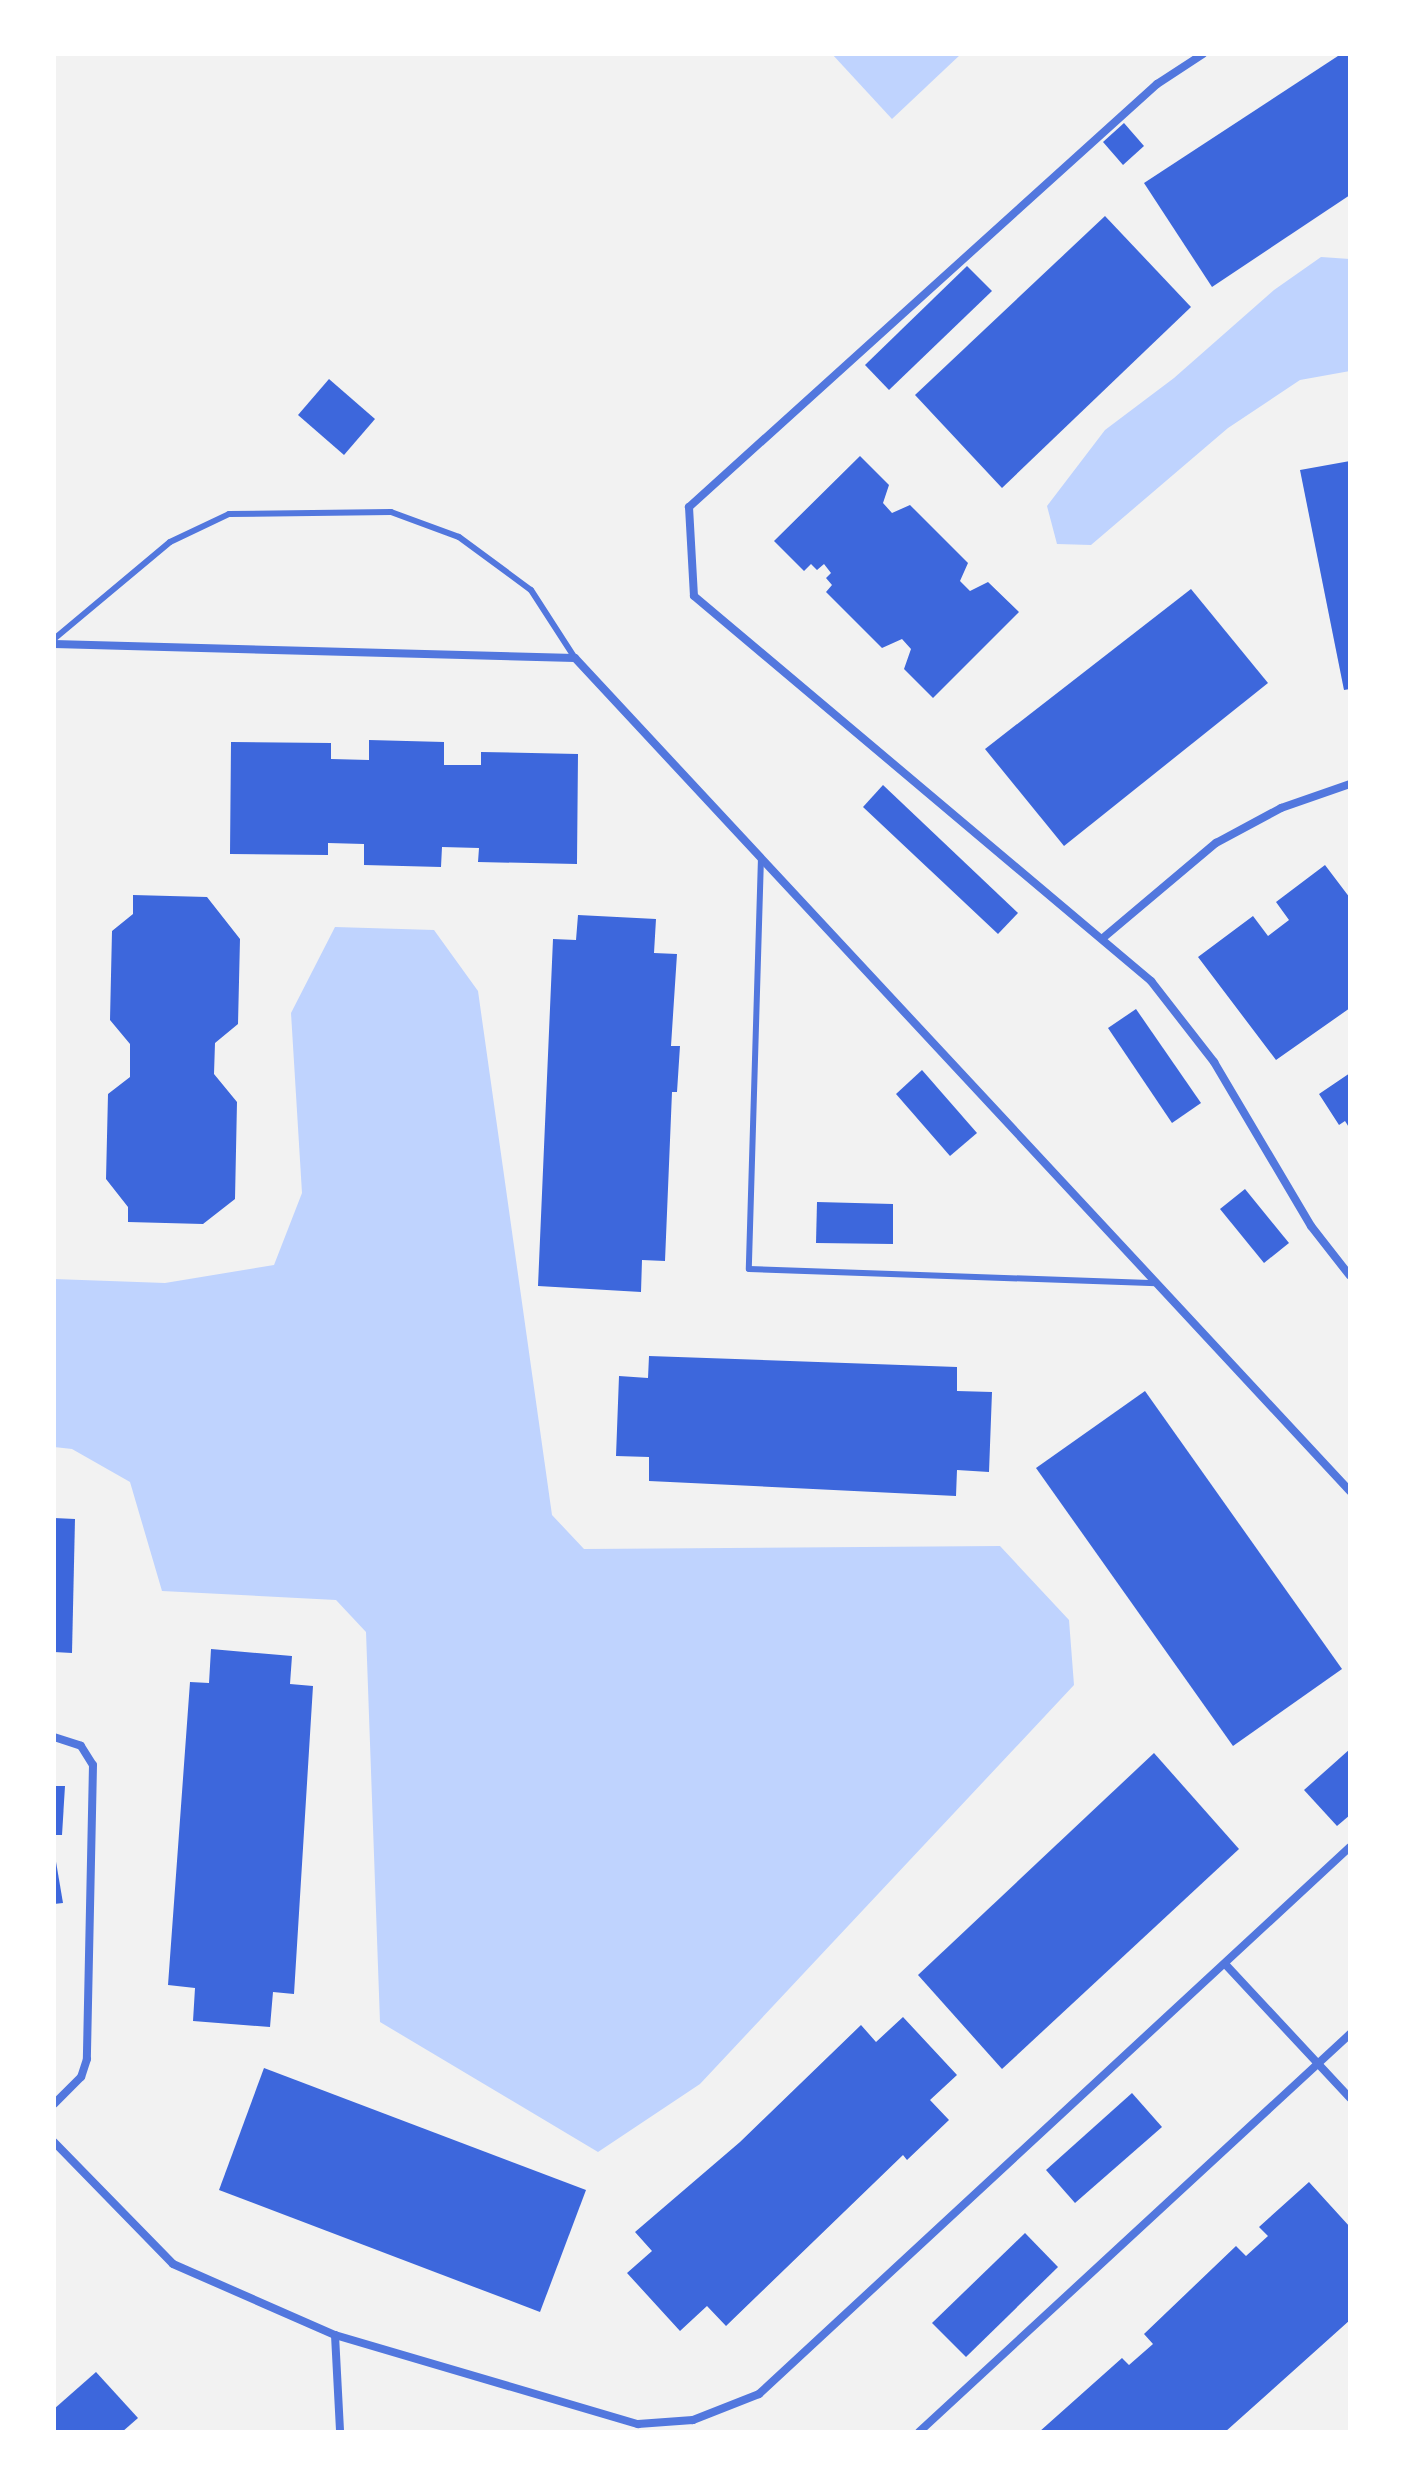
<!DOCTYPE html>
<html>
<head>
<meta charset="utf-8">
<style>
  body { margin:0 }
  #map { position:relative; width:1404px; height:2486px; overflow:hidden; background:#f2f2f2; font-family:"IBM Plex Sans",sans-serif }
  div>[style] { position:absolute }
  [style*='--x'] { left:calc(var(--x)*1px); top:calc(var(--y)*1px); width:calc(var(--w)*1px); rotate:calc(var(--a)*1deg) }
  .water>* { inset:0; background:#bfd3fe }
  .building>* { inset:0; background:#3d67dc }
  .service>* { height:6px; margin:-3px; padding:0 3px; transform-origin:3px; border-radius:3px; background:#5277de }
  .minor>* { height:8px; margin:-4px; padding:0 4px; transform-origin:4px; border-radius:4px; background:#5277de }
  span { translate:-50% -50%; white-space:nowrap; text-align:center; line-height:1.15; -webkit-text-stroke:6px #fff; paint-order:stroke }
  .frame { position:absolute; inset:0; border:56px solid #fff; pointer-events:none }
</style>
</head>
<body>
<div id="map">
  <div class="water">
    <div style="clip-path:polygon(832px 54px,961px 54px,892px 119px)"></div>
    <div style="clip-path:polygon(1321px 257px,1350px 259px,1350px 371px,1300px 380px,1228px 428px,1091px 545px,1057px 544px,1047px 506px,1105px 430px,1174px 378px,1274px 290px)"></div>
    <div style="clip-path:polygon(335px 927px,434px 930px,478px 991px,552px 1515px,584px 1549px,1000px 1546px,1069px 1620px,1074px 1685px,700px 2084px,598px 2152px,380px 2022px,366px 1632px,336px 1600px,162px 1591px,130px 1482px,72px 1449px,54px 1447px,54px 1279px,165px 1283px,274px 1265px,302px 1193px,291px 1013px)"></div>
  </div>
  <div class="building">
    <div style="clip-path:polygon(1341px 54px,1350px 54px,1350px 195px,1212px 287px,1144px 183px)"></div>
    <div style="clip-path:polygon(1124px 123px,1144px 146px,1123px 165px,1103px 142px)"></div>
    <div style="clip-path:polygon(1105px 216px,1191px 307px,1002px 488px,915px 395px)"></div>
    <div style="clip-path:polygon(967px 266px,992px 291px,889px 390px,865px 365px)"></div>
    <div style="clip-path:polygon(329px 379px,375px 419px,344px 455px,298px 415px)"></div>
    <div style="clip-path:polygon(860px 456px,889px 485px,883px 503px,892px 513px,910px 505px,968px 563px,960px 581px,970px 591px,988px 582px,1019px 612px,933px 698px,904px 669px,911px 649px,902px 639px,882px 648px,826px 592px,832px 585px,826px 578px,831px 573px,824px 564px,817px 570px,811px 564px,804px 571px,774px 541px)"></div>
    <div style="clip-path:polygon(1350px 461px,1350px 689px,1344px 690px,1300px 470px)"></div>
    <div style="clip-path:polygon(1191px 589px,1268px 683px,1064px 846px,985px 749px)"></div>
    <div style="clip-path:polygon(369px 740px,444px 742px,444px 765px,481px 765px,481px 752px,578px 754px,577px 864px,478px 862px,479px 848px,442px 847px,441px 867px,364px 865px,364px 844px,328px 843px,328px 855px,230px 854px,231px 742px,331px 743px,331px 759px,369px 760px)"></div>
    <div style="clip-path:polygon(883px 785px,1018px 913px,998px 934px,863px 807px)"></div>
    <div style="clip-path:polygon(1325px 865px,1350px 898px,1350px 1008px,1276px 1060px,1198px 957px,1253px 916px,1268px 936px,1289px 920px,1276px 902px)"></div>
    <div style="clip-path:polygon(133px 895px,207px 897px,240px 939px,238px 1024px,215px 1043px,214px 1074px,237px 1102px,235px 1199px,203px 1224px,128px 1222px,128px 1207px,106px 1179px,108px 1094px,130px 1077px,130px 1044px,110px 1020px,112px 931px,133px 914px)"></div>
    <div style="clip-path:polygon(578px 915px,656px 919px,654px 953px,677px 954px,671px 1046px,680px 1046px,677px 1092px,672px 1092px,665px 1261px,642px 1260px,641px 1292px,538px 1286px,553px 939px,576px 940px)"></div>
    <div style="clip-path:polygon(1136px 1009px,1201px 1103px,1172px 1123px,1108px 1028px)"></div>
    <div style="clip-path:polygon(922px 1070px,977px 1133px,950px 1156px,896px 1094px)"></div>
    <div style="clip-path:polygon(1350px 1073px,1350px 1129px,1345px 1121px,1339px 1125px,1319px 1094px)"></div>
    <div style="clip-path:polygon(1245px 1189px,1289px 1243px,1264px 1263px,1220px 1209px)"></div>
    <div style="clip-path:polygon(817px 1202px,893px 1204px,893px 1244px,816px 1243px)"></div>
    <div style="clip-path:polygon(649px 1356px,957px 1367px,957px 1391px,992px 1392px,989px 1472px,957px 1470px,956px 1496px,649px 1481px,649px 1457px,616px 1456px,619px 1376px,648px 1378px)"></div>
    <div style="clip-path:polygon(1145px 1391px,1342px 1669px,1233px 1746px,1036px 1468px)"></div>
    <div style="clip-path:polygon(54px 1518px,75px 1519px,72px 1653px,54px 1652px)"></div>
    <div style="clip-path:polygon(211px 1649px,292px 1656px,290px 1684px,313px 1686px,294px 1994px,273px 1992px,270px 2027px,193px 2021px,195px 1988px,168px 1985px,190px 1682px,209px 1683px)"></div>
    <div style="clip-path:polygon(1350px 1749px,1350px 1815px,1337px 1826px,1304px 1790px)"></div>
    <div style="clip-path:polygon(1154px 1753px,1239px 1849px,1002px 2069px,918px 1975px)"></div>
    <div style="clip-path:polygon(54px 1786px,65px 1786px,62px 1835px,54px 1835px)"></div>
    <div style="clip-path:polygon(54px 1850px,63px 1903px,54px 1904px)"></div>
    <div style="clip-path:polygon(903px 2017px,957px 2075px,930px 2100px,949px 2120px,907px 2160px,903px 2155px,726px 2326px,707px 2306px,680px 2331px,627px 2273px,652px 2251px,635px 2232px,740px 2142px,861px 2025px,876px 2042px)"></div>
    <div style="clip-path:polygon(264px 2068px,586px 2190px,540px 2312px,219px 2190px)"></div>
    <div style="clip-path:polygon(1132px 2093px,1162px 2127px,1075px 2203px,1046px 2170px)"></div>
    <div style="clip-path:polygon(1309px 2182px,1350px 2227px,1350px 2320px,1225px 2432px,1039px 2432px,1122px 2358px,1129px 2365px,1153px 2344px,1144px 2334px,1236px 2246px,1246px 2256px,1268px 2236px,1259px 2227px)"></div>
    <div style="clip-path:polygon(1025px 2233px,1058px 2267px,966px 2357px,932px 2323px)"></div>
    <div style="clip-path:polygon(96px 2372px,138px 2418px,122px 2432px,54px 2432px,54px 2409px)"></div>
  </div>
  <div class="service">
    <div style="--x:54;--y:639;--w:151;--a:-39.9"></div>
    <div style="--x:170;--y:542;--w:65;--a:-25.4"></div>
    <div style="--x:229;--y:514;--w:162;--a:-0.7"></div>
    <div style="--x:391;--y:512;--w:72;--a:20.2"></div>
    <div style="--x:459;--y:537;--w:89;--a:36.4"></div>
    <div style="--x:531;--y:590;--w:81;--a:57.1"></div>
    <div style="--x:761;--y:857;--w:412;--a:91.7"></div>
    <div style="--x:749;--y:1269;--w:408;--a:2"></div>
  </div>
  <div class="minor">
    <div style="--x:1203;--y:54;--w:55;--a:146.9"></div>
    <div style="--x:1157;--y:84;--w:631;--a:137.89"></div>
    <div style="--x:689;--y:507;--w:89;--a:86.8"></div>
    <div style="--x:694;--y:596;--w:598;--a:40.11"></div>
    <div style="--x:1151;--y:981;--w:103;--a:52.1"></div>
    <div style="--x:1214;--y:1062;--w:191;--a:59.4"></div>
    <div style="--x:1311;--y:1226;--w:63;--a:52"></div>
    <div style="--x:54;--y:644;--w:521;--a:1.54"></div>
    <div style="--x:575;--y:658;--w:1138;--a:47.07"></div>
    <div style="--x:1103;--y:938;--w:148;--a:-40.1"></div>
    <div style="--x:1216;--y:843;--w:74;--a:-28.3"></div>
    <div style="--x:1281;--y:808;--w:73;--a:-19.2"></div>
    <div style="--x:54;--y:1737;--w:28;--a:18"></div>
    <div style="--x:81;--y:1746;--w:22;--a:58"></div>
    <div style="--x:93;--y:1765;--w:294;--a:91.2"></div>
    <div style="--x:87;--y:2059;--w:19;--a:108"></div>
    <div style="--x:81;--y:2077;--w:38;--a:135"></div>
    <div style="--x:1226;--y:1965;--w:182;--a:47"></div>
    <div style="--x:54;--y:2142;--w:170;--a:45.7"></div>
    <div style="--x:173;--y:2264;--w:177;--a:23.7"></div>
    <div style="--x:335;--y:2335;--w:316;--a:16.4"></div>
    <div style="--x:638;--y:2424;--w:55;--a:-4.2"></div>
    <div style="--x:693;--y:2420;--w:71;--a:-21.5"></div>
    <div style="--x:759;--y:2394;--w:805;--a:-42.79"></div>
    <div style="--x:335;--y:2335;--w:97;--a:87"></div>
    <div style="--x:919;--y:2432;--w:587;--a:-42.72"></div>
  </div>
  <div class="frame"></div>
</div>
</body>
</html>
